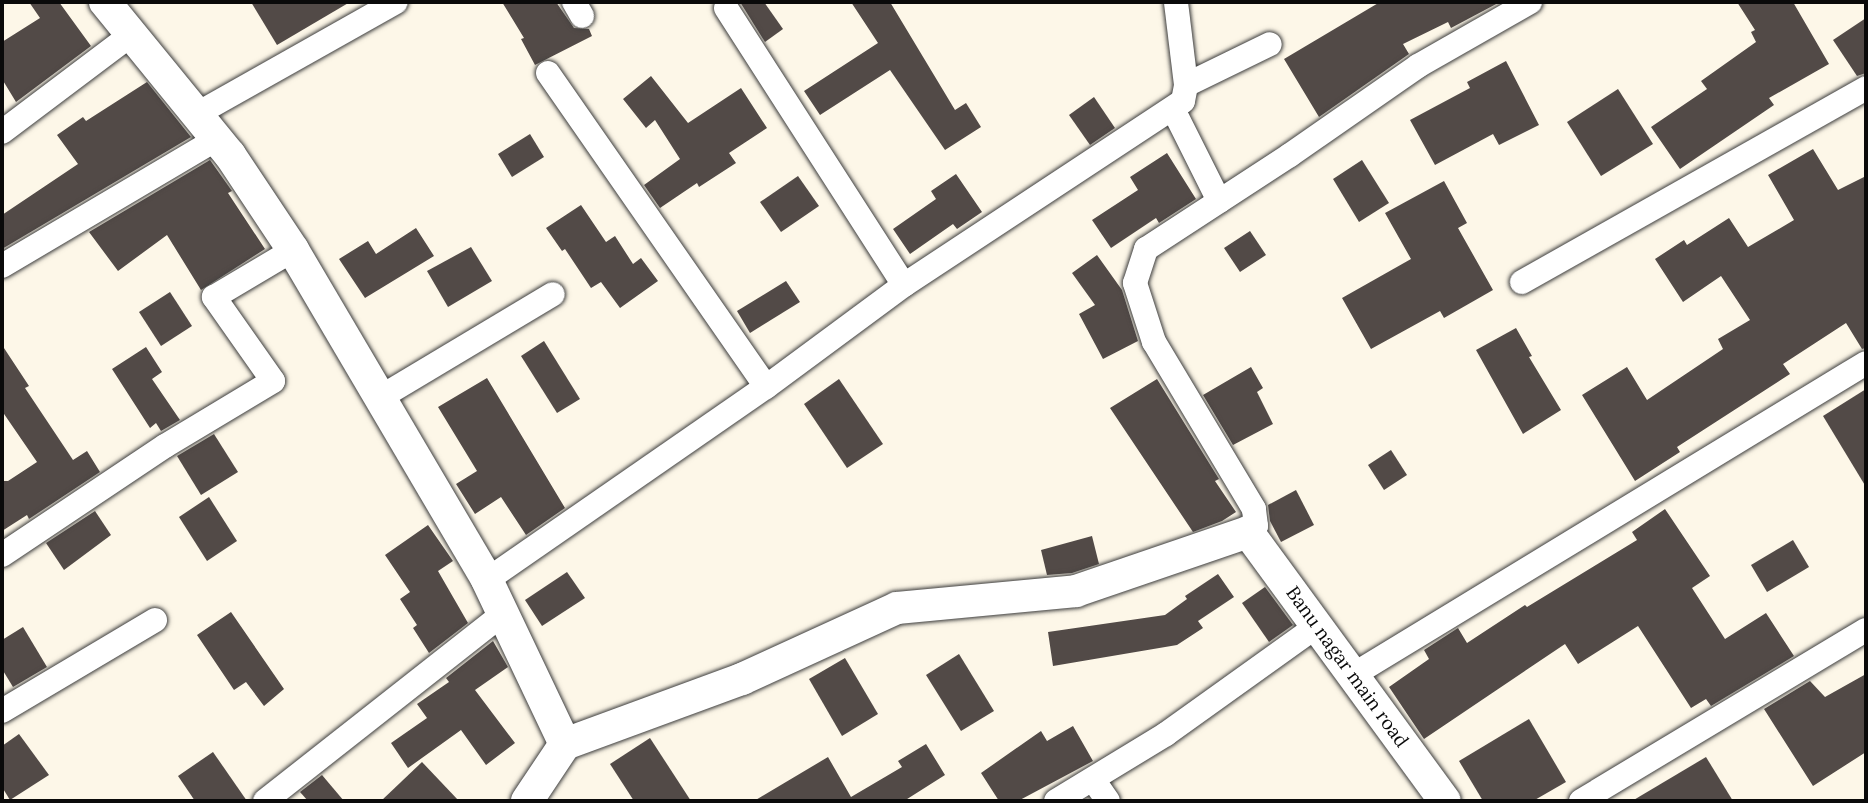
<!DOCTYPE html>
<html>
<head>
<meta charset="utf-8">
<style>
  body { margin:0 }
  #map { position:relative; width:1868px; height:803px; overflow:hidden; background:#fdf7e8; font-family:Lora,serif }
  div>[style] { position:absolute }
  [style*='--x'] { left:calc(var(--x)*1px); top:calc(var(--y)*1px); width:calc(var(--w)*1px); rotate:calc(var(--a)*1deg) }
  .building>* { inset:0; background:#524a47 }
  .roads { filter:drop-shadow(0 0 2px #3d3d3d) drop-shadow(0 0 2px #3d3d3d) }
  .minor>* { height:24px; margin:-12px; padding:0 12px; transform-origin:12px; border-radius:12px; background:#fff }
  .tertiary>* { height:32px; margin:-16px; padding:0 16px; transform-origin:16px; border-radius:16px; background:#fff }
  span { translate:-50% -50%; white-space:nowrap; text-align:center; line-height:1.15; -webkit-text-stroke:7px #fff; paint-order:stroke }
  .street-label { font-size:19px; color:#0a0a0a }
  .frame { position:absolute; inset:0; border:4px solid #0a0a0a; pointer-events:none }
</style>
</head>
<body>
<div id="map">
  <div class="building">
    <div style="clip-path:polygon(29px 2px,59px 2px,91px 46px,16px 102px,2px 79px,2px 42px,40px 18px)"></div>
    <div style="clip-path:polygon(251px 2px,350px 2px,277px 45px)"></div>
    <div style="clip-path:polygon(502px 2px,556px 2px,574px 28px,589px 29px,592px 36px,535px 65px,521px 39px,524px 38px)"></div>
    <div style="clip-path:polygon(740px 2px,764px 2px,783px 29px,765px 42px)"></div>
    <div style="clip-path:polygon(851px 2px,890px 2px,955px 110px,966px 103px,981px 127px,945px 150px,890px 70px,820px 115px,804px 91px,878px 43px)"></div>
    <div style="clip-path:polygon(1380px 2px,1500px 2px,1451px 28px,1448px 22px,1403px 44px,1409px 54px,1319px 117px,1284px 59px)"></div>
    <div style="clip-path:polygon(1737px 2px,1793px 2px,1829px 64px,1769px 98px,1774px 105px,1680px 169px,1651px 127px,1707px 89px,1701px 81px,1756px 42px,1751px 32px,1755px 30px)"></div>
    <div style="clip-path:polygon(1866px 18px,1866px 73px,1857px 76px,1833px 40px)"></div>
    <div style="clip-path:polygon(1506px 61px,1539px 125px,1499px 145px,1493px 134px,1435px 165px,1410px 120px,1470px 88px,1467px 82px)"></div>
    <div style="clip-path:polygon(651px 76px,688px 123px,741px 88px,767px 128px,729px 153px,736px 163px,699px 187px,697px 183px,660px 208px,644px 185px,680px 159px,655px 120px,646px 128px,623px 99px)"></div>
    <div style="clip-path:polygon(147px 82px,191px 137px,2px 249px,2px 215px,78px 164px,57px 135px,83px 117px,86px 121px)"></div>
    <div style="clip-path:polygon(1618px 89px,1653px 144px,1601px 176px,1567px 122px)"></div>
    <div style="clip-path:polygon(1094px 97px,1115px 128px,1090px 145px,1069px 115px)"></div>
    <div style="clip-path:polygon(530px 134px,544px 157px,512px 177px,498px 154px)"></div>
    <div style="clip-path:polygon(1813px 149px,1838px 190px,1866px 176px,1866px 348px,1862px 349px,1846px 323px,1783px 364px,1790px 374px,1677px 447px,1680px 452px,1635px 481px,1582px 395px,1627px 367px,1647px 400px,1723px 349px,1718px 339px,1750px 320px,1721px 276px,1683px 302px,1655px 259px,1684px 240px,1687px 245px,1729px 218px,1748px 247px,1794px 220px,1768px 175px)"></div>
    <div style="clip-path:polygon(1167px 153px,1196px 199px,1159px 223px,1156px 218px,1111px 248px,1092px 220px,1138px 190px,1130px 177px)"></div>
    <div style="clip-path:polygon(210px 160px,232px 191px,228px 193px,265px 249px,201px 290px,167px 235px,118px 271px,89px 232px)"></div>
    <div style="clip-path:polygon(1362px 160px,1389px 203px,1359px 222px,1333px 179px)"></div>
    <div style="clip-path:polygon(956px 174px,982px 212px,957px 229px,953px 224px,910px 254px,893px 229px,936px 199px,931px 191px)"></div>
    <div style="clip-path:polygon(798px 176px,819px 206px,781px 232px,760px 202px)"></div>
    <div style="clip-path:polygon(1444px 181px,1467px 223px,1458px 228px,1493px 290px,1444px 318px,1440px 311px,1371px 349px,1342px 298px,1411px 259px,1385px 213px)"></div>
    <div style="clip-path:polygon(581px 205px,606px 242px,615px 236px,633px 264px,641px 258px,658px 281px,620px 308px,601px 282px,591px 288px,565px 249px,562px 251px,546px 228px)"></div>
    <div style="clip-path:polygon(416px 228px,434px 256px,365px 298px,339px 259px,368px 241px,376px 254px)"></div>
    <div style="clip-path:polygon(1250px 231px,1266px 255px,1240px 272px,1224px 248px)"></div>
    <div style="clip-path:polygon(471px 247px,492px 281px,448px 307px,427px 271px)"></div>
    <div style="clip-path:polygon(1097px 255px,1122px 290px,1138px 341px,1103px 359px,1079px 314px,1095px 305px,1072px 273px)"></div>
    <div style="clip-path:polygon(786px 281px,800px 302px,750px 333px,737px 311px)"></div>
    <div style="clip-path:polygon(170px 292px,192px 326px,161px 346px,139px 312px)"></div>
    <div style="clip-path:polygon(1516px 328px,1532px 356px,1529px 357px,1561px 410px,1523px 434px,1476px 350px)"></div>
    <div style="clip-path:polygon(544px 341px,580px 399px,557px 413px,521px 356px)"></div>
    <div style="clip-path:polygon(2px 345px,29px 386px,25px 388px,73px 460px,87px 451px,100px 472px,29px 519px,27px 515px,2px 531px,2px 481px,8px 481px,37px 462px,2px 411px)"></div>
    <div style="clip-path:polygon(146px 347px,162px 372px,152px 379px,180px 420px,161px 431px,156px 423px,150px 428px,112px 369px)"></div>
    <div style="clip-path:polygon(1251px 367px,1263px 388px,1257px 392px,1273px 424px,1233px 445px,1203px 395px)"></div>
    <div style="clip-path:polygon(487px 378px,565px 508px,526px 535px,501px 497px,475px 514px,456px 484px,477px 471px,438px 407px)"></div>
    <div style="clip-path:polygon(839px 379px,883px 444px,847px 468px,804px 404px)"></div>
    <div style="clip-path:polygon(1157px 379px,1219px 479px,1215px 481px,1236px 512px,1222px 521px,1193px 532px,1110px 408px)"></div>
    <div style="clip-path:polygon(1866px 389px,1866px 487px,1823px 416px)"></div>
    <div style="clip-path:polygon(214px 434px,238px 472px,201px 495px,177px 456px)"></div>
    <div style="clip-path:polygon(1391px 450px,1407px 475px,1384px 490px,1368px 465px)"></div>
    <div style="clip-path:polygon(1296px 490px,1314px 525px,1281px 542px,1270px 521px,1268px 505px)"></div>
    <div style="clip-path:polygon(209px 497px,237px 541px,207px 561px,179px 517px)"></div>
    <div style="clip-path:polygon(1665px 509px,1710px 576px,1692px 588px,1725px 639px,1766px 613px,1794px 656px,1711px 706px,1706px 699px,1691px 708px,1638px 626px,1578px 664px,1565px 644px,1424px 739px,1389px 687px,1429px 659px,1424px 650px,1458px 628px,1467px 643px,1525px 605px,1527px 607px,1637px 540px,1632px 532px)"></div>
    <div style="clip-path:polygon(95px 511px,111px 535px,64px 570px,46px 543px)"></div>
    <div style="clip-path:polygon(428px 525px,453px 561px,438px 571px,468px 623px,429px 653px,413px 628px,417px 625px,400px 599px,410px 592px,385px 555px)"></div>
    <div style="clip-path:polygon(1092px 536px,1099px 564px,1072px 573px,1047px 575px,1041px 550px)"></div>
    <div style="clip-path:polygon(1793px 540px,1809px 567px,1767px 592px,1751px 565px)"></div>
    <div style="clip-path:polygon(567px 572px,585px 598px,542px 626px,525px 600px)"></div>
    <div style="clip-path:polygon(1218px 574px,1234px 597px,1198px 621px,1203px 628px,1177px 645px,1053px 666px,1048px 632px,1165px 615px,1187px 599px,1185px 596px)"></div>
    <div style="clip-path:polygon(1265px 587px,1293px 625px,1269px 642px,1242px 603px)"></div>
    <div style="clip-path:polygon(231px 612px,284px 689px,264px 706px,246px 682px,234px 690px,197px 635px)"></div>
    <div style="clip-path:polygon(23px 627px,47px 667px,13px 687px,2px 669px,2px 640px)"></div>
    <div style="clip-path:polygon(493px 641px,508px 667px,475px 690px,515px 743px,486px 765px,461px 730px,408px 768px,391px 743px,427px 718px,417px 704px,449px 682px,446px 678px)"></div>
    <div style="clip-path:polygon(959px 654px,994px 711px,961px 731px,926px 675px)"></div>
    <div style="clip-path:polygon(845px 658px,878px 714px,842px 736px,809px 679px)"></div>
    <div style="clip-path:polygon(1866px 674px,1866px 752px,1813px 786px,1764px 709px,1810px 681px,1825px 697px)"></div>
    <div style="clip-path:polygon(1529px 719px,1566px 782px,1533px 801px,1483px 801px,1459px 761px)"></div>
    <div style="clip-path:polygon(1073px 726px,1093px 761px,1018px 801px,999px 801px,981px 773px,1041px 731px,1047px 741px)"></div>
    <div style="clip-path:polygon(19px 734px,49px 775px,10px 800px,2px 787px,2px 746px)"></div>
    <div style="clip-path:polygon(650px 738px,691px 801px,634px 801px,610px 764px)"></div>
    <div style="clip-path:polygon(926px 744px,945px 775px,904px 801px,754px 801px,828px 757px,851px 797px,902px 767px,898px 761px)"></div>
    <div style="clip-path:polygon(213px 752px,247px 801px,195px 801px,178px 776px)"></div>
    <div style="clip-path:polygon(1706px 757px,1733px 801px,1632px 801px)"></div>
    <div style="clip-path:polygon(422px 762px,459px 801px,381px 801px)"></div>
    <div style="clip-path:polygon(322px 775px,344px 801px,308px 801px,300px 792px)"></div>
  </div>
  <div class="roads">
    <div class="minor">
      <div style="--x:574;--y:2;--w:16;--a:60"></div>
      <div style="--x:726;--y:8;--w:329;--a:57.3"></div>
      <div style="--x:548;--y:73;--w:382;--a:55.2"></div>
      <div style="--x:1186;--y:85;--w:93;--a:-26"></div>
      <div style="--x:1173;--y:109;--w:103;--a:63.4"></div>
      <div style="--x:197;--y:114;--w:228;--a:-29.4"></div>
      <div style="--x:2;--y:132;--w:163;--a:-37"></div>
      <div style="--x:2;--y:266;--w:250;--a:-30.6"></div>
      <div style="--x:1522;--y:282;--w:395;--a:-29.4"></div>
      <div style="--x:381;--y:397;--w:200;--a:-30.9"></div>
      <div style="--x:1248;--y:532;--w:10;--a:-37"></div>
      <div style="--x:1256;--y:526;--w:17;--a:-97"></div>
      <div style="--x:1254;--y:509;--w:195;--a:-120.9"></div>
      <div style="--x:1154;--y:342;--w:62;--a:-107.9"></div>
      <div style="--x:1135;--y:283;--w:36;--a:-72"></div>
      <div style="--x:1146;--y:249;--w:172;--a:-33.1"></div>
      <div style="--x:1290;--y:155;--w:156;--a:-34.8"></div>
      <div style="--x:1418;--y:66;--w:129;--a:-29.7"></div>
      <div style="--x:2;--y:555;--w:196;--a:-33.8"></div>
      <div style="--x:165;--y:446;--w:126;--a:-31"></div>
      <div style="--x:273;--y:381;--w:103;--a:-125.1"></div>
      <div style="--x:214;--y:297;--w:92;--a:-30.7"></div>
      <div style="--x:487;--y:580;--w:339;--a:-34.7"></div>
      <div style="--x:766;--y:387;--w:172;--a:-36.5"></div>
      <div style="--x:904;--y:285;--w:334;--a:-33.4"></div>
      <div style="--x:1183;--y:101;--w:16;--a:-79"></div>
      <div style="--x:1186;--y:85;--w:84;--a:-96.9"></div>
      <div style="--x:1353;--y:675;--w:600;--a:-31.31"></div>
      <div style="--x:2;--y:711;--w:178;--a:-30.7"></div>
      <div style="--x:1094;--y:781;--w:24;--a:55"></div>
      <div style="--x:265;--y:801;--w:304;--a:-38.2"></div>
      <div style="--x:1056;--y:801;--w:129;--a:-31.3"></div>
      <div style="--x:1166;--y:734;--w:186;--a:-35.6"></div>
      <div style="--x:1581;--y:801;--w:332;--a:-31"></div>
    </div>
    <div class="tertiary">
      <div style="--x:105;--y:2;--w:198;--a:50.8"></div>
      <div style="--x:230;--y:155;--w:114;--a:56.4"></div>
      <div style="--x:293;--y:250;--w:383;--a:59.5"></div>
      <div style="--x:487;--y:580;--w:182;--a:64.6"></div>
      <div style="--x:527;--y:801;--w:69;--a:-56.3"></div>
      <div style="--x:565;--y:744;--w:189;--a:-20.2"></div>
      <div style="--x:742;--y:679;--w:170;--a:-24.6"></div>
      <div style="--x:897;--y:608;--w:180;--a:-5.4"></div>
      <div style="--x:1076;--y:591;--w:182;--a:-18.9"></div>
      <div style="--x:1248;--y:532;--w:333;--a:53.8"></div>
    </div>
  </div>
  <div class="street-label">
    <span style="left:1347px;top:667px;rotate:54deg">Banu nagar main road</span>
  </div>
  <div class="frame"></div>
</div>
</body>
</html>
